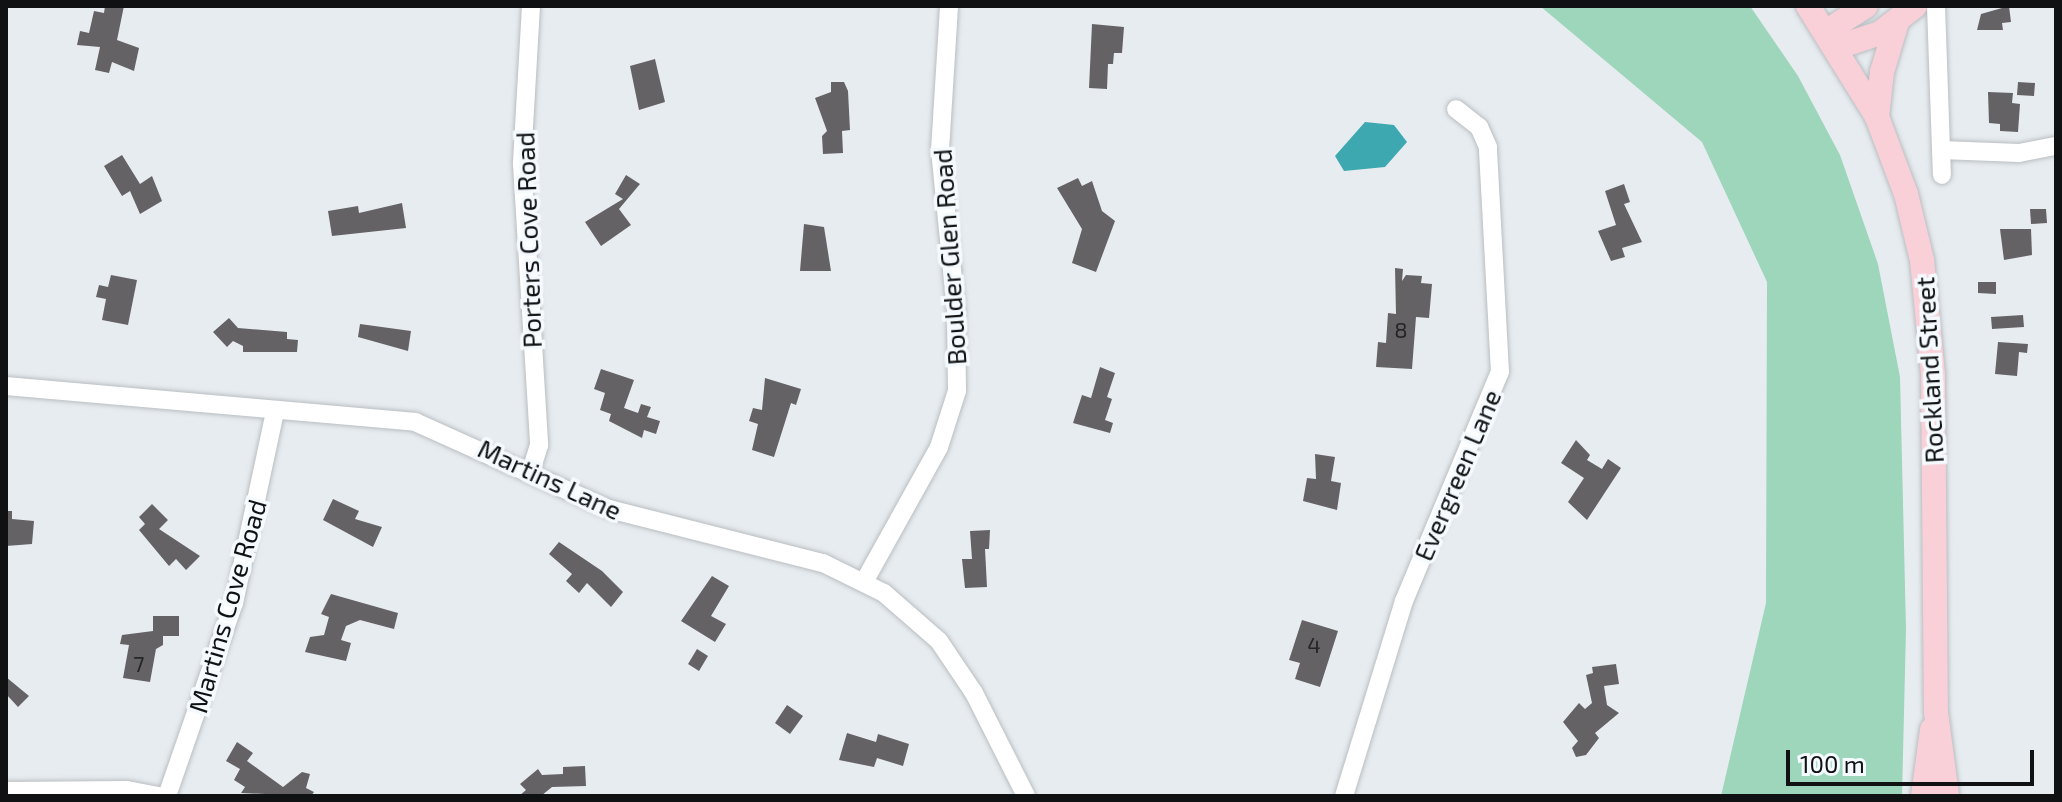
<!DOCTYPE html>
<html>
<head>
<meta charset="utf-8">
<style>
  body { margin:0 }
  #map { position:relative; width:2062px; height:802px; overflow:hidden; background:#e7ecf0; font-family:"Exo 2",sans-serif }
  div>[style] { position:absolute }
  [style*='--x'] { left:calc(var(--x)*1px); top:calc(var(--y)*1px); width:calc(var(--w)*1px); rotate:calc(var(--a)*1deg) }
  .green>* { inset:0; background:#9dd6bb }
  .water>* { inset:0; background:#3da8af }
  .building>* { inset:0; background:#656266 }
  .roads { filter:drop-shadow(0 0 2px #b9bec1) drop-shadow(0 0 2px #b9bec1) }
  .minor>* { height:18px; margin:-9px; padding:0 9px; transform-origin:9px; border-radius:9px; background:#fff }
  .major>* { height:24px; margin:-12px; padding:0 12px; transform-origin:12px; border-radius:12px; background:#f9d0d8 }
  span { translate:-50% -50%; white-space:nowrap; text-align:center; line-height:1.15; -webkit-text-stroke:7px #f4fafd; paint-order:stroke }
  .number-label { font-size:22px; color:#242527 }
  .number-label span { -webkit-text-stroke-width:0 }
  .street-label { font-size:26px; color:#0f1112 }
  .frame { position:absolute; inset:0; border:8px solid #0f1112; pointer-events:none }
  .scale { position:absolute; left:1786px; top:750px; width:248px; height:36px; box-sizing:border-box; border:4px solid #0f1112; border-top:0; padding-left:10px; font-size:24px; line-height:28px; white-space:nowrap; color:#0f1112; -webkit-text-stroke:6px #f4fafd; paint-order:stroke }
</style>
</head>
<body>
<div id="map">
  <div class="green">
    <div style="clip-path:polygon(1540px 6px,1750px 6px,1798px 76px,1840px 155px,1878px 264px,1900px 377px,1906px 629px,1902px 796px,1721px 796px,1766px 603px,1767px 282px,1702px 142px)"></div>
  </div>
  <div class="water">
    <div style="clip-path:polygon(1365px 122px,1394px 125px,1407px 142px,1385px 167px,1344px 171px,1335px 156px)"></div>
  </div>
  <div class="building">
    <div style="clip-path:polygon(105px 6px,124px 6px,117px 40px,139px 48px,134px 71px,112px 62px,109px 73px,95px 70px,100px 47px,77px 45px,80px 31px,89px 33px,94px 11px,104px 13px)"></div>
    <div style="clip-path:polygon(2009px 6px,2011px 22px,2002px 23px,2003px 30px,1977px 30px,1981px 14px)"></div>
    <div style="clip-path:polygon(1092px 24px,1124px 27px,1122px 53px,1114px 53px,1113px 64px,1108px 64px,1107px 89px,1089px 88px)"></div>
    <div style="clip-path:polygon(655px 59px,665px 102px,639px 110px,630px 66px)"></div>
    <div style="clip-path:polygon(831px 82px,844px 82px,848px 91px,850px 130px,842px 131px,843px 153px,823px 154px,822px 136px,827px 131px,815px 98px,831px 92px)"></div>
    <div style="clip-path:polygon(2018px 82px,2035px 83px,2034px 96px,2017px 95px)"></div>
    <div style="clip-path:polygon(1988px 92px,2013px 93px,2012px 103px,2020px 104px,2018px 132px,2000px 131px,2000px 124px,1989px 123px)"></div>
    <div style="clip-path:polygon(122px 155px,140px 184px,152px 176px,162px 201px,140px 214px,130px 191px,122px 196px,104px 166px)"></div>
    <div style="clip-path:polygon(626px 175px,640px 184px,619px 209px,631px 225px,601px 246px,585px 222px,623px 199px,615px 194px)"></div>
    <div style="clip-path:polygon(1078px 178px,1082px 186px,1092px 181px,1102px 211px,1115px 221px,1096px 272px,1072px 263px,1082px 229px,1057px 188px)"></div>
    <div style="clip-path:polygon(1624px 184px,1630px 202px,1624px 204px,1642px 242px,1622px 248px,1625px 257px,1611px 261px,1598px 231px,1616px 225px,1605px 191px)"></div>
    <div style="clip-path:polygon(402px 203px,406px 228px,332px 236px,328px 211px,358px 206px,359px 213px)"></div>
    <div style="clip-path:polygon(2030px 209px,2046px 209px,2047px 223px,2031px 224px)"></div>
    <div style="clip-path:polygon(804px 224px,824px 227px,831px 271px,800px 271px)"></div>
    <div style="clip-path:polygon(2000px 229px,2031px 229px,2032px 255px,2004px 260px)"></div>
    <div style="clip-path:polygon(1395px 268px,1403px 269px,1402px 281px,1406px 275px,1422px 276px,1421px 283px,1432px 284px,1429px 318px,1416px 317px,1412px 369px,1376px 367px,1378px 342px,1386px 343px,1388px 313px,1396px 314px)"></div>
    <div style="clip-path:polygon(111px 275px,137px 280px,128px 325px,102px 320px,106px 299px,96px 297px,99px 285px,108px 287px)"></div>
    <div style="clip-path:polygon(1978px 282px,1996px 282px,1996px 294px,1978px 293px)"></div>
    <div style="clip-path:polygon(2023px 315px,2024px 327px,1992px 329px,1991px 317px)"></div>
    <div style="clip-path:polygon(229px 318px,238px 328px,287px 332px,287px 339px,298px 340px,297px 352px,243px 352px,243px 346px,233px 341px,227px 347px,213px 332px)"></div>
    <div style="clip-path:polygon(360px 324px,411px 331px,408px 351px,358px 337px)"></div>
    <div style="clip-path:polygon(1998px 342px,2028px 344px,2027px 353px,2019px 352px,2017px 376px,1995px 374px)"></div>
    <div style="clip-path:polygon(1100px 367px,1115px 373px,1107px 397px,1112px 399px,1105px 420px,1113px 423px,1110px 433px,1073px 423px,1082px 395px,1091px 398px)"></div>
    <div style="clip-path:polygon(601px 369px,634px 380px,624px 408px,638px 413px,641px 404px,651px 407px,647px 417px,660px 421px,656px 434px,644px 430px,642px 438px,609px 421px,611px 414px,600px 410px,605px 393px,594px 389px)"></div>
    <div style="clip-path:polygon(765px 378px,801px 389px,796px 405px,791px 403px,774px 457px,752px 450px,758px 424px,749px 421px,753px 408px,762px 410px)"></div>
    <div style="clip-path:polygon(1576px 440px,1590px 455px,1587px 460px,1602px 469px,1608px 459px,1621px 468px,1587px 520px,1568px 502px,1584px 478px,1561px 463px)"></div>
    <div style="clip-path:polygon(1315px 454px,1335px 457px,1331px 481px,1341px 483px,1337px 510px,1303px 501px,1307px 478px,1316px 479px)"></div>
    <div style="clip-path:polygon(333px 499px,359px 511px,355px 519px,382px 527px,373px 547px,323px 520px)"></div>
    <div style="clip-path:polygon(152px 504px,168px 520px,159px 529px,200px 556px,186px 570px,176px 559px,169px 566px,139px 530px,145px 524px,139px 517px)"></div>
    <div style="clip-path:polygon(6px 511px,12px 511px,12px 519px,34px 521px,32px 544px,6px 546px)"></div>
    <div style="clip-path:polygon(990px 530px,989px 549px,985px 549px,987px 587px,965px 588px,962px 559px,972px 559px,970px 531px)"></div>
    <div style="clip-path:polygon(559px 542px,602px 571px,623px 592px,611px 607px,587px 583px,579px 593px,566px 581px,572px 574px,549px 554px)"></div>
    <div style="clip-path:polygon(712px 576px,729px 586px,711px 616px,726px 624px,715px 642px,681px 621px)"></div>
    <div style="clip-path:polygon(331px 594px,398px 613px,394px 629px,360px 620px,346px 626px,341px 640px,351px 643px,346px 661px,305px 652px,310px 637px,324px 635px,329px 617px,321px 614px)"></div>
    <div style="clip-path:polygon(153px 616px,179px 616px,179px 636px,163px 636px,163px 645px,156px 649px,150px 682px,123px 678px,129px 645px,120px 644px,122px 635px,153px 631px)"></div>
    <div style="clip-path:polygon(1302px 620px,1338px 631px,1320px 687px,1295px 679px,1300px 663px,1289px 660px)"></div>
    <div style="clip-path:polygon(697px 649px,708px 656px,699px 671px,688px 664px)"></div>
    <div style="clip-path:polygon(1616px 664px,1619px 684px,1604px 686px,1607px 705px,1619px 713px,1595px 733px,1599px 738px,1586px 755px,1576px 757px,1572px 748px,1578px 741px,1563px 722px,1579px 703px,1585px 709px,1592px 703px,1586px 675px,1593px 673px,1592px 667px)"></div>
    <div style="clip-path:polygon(6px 677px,29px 696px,18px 707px,6px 694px)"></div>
    <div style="clip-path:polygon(787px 705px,803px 716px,790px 734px,775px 723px)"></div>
    <div style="clip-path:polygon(847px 733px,876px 742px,878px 734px,909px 744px,903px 766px,877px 758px,874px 767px,839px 760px)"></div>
    <div style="clip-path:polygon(237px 742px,253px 753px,247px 761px,283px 787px,302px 772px,310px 774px,306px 788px,314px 792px,311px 796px,241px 793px,245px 787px,234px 780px,240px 769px,226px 761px)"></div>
    <div style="clip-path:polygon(585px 766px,586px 786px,552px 787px,541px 796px,519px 796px,526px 790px,520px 784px,538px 769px,542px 775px,563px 774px,563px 767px)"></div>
  </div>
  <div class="roads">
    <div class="minor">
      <div style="--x:531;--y:6;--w:158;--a:93.3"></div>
      <div style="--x:522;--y:164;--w:282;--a:86.5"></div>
      <div style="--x:539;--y:445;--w:28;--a:107"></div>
      <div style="--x:1936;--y:6;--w:169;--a:88"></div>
      <div style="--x:1941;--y:150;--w:78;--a:2.2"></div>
      <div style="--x:2019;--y:153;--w:38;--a:-11"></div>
      <div style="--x:6;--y:386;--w:411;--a:5"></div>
      <div style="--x:415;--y:422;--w:213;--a:24.2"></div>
      <div style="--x:609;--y:509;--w:221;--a:14.2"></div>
      <div style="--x:823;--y:563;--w:68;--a:26.2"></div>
      <div style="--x:884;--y:593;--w:73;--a:41.1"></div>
      <div style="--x:939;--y:641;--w:63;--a:56.1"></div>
      <div style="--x:974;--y:693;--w:115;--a:63.2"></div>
      <div style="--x:864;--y:582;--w:154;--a:-60.9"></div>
      <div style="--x:939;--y:447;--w:59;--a:-72.2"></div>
      <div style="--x:957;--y:391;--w:81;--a:-90.7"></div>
      <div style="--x:956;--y:310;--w:161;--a:-95.7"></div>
      <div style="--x:940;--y:150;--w:144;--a:-86.4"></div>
      <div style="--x:6;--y:791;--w:121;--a:-0.5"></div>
      <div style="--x:127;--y:790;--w:32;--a:11"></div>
      <div style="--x:167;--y:796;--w:204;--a:-70.9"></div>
      <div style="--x:234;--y:603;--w:195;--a:-77.9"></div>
      <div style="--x:1344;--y:796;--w:204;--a:-72.9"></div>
      <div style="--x:1404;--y:601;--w:248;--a:-67.3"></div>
      <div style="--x:1500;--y:372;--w:225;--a:-93.1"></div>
      <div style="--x:1488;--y:147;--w:22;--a:-114"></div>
      <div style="--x:1479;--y:127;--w:29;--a:-142"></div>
    </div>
    <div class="major">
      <div style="--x:1808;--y:6;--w:131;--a:58.1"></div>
      <div style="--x:1877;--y:117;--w:82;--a:69.4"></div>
      <div style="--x:1906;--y:194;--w:68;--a:76.4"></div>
      <div style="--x:1922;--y:260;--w:115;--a:84.5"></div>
      <div style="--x:1933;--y:374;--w:338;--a:89.5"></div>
      <div style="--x:1936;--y:712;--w:85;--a:82.5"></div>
      <div style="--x:1827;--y:31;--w:46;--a:-32.7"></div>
      <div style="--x:1838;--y:47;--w:44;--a:-18.4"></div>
      <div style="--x:1880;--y:33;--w:44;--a:-37.6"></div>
      <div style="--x:1877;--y:117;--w:45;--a:-83.7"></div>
      <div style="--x:1882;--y:72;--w:52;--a:-73.3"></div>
      <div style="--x:1923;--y:796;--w:67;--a:-82.2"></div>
    </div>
  </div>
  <div class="number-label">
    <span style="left:1401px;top:330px">8</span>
    <span style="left:1314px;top:645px">4</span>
    <span style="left:139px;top:664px">7</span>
  </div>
  <div class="street-label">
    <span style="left:528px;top:240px;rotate:-92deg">Porters Cove Road</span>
    <span style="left:949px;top:257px;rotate:-94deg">Boulder Glen Road</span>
    <span style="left:1929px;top:370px;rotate:-93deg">Rockland Street</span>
    <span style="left:1457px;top:475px;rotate:-67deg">Evergreen Lane</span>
    <span style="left:550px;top:479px;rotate:25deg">Martins Lane</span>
    <span style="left:227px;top:606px;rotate:-74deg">Martins Cove Road</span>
  </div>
  <div class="frame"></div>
  <div class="scale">100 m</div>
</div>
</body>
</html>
